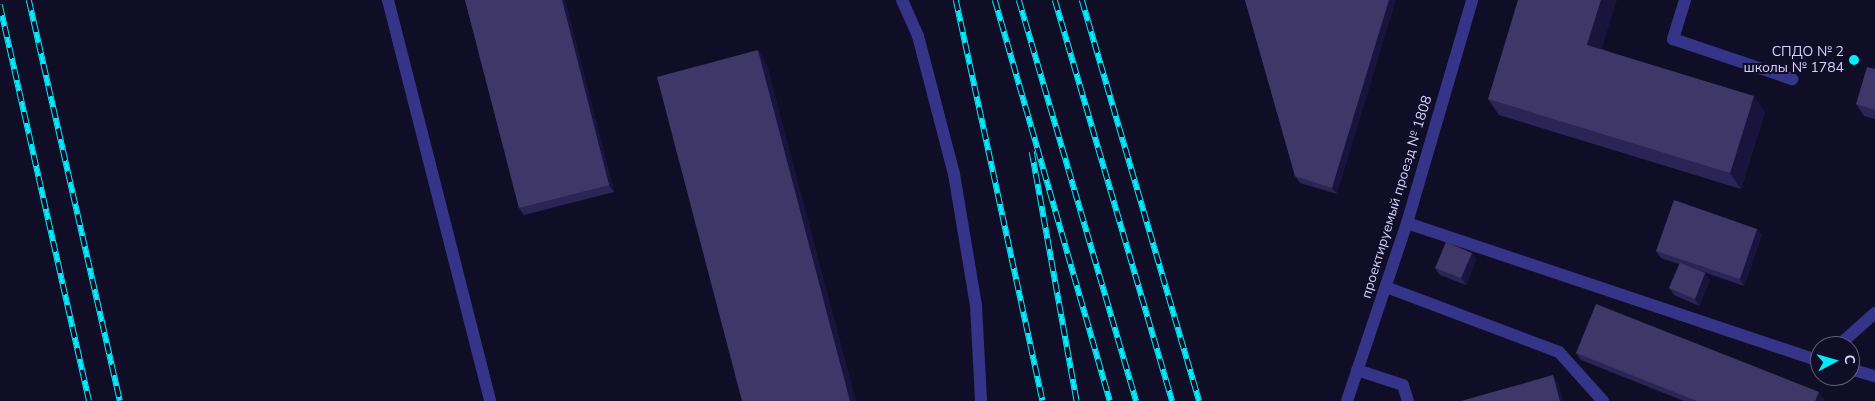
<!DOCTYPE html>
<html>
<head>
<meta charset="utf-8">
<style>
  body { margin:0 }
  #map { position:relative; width:1875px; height:401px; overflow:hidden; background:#100d26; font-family:"Nunito Sans",sans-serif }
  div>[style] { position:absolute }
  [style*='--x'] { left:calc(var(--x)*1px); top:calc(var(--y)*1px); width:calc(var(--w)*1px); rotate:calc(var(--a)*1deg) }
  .minor>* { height:12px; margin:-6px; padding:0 6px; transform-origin:6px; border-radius:6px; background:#353489 }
  .rail>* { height:5.5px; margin-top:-2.75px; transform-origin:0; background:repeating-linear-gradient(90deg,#100d26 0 11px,#00ebfd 0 22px); box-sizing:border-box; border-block:1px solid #00ebfd }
  .wall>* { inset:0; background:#2d2456 }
  .shaded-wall>* { inset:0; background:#1a133b }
  .building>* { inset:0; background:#3f3768 }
  .dots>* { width:14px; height:14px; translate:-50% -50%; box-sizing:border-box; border:2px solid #100d26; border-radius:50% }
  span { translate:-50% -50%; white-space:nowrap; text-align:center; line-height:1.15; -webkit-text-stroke:4px #100d26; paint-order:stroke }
  .poi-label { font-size:14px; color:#d6d2ff }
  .right { translate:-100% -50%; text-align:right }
  .street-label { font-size:14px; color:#d6d2ff }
  .north { position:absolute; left:1810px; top:336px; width:50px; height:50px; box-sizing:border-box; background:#100d26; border:1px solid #5f5c7d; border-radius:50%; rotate:84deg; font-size:14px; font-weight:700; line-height:20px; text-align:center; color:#d6d2ff }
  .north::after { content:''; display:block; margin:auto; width:18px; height:22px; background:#00ebfd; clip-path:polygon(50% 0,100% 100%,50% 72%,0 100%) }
</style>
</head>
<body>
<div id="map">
  <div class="minor">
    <div style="--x:388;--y:0;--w:414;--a:75.7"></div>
    <div style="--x:902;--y:0;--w:39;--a:66"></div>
    <div style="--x:918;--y:36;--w:143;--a:75.4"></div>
    <div style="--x:954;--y:174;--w:133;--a:80.5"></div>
    <div style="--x:976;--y:305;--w:96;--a:87"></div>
    <div style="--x:1685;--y:0;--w:41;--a:107.1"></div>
    <div style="--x:1673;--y:39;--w:126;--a:18.6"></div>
    <div style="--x:1407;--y:223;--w:435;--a:18.5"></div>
    <div style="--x:1386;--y:287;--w:185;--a:20.6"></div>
    <div style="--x:1559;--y:352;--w:66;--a:48.1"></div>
    <div style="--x:1838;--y:346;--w:50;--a:-41.7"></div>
    <div style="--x:1850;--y:369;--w:26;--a:16"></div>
    <div style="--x:1357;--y:370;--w:48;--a:18.1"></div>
    <div style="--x:1403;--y:385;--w:17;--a:73"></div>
    <div style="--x:1347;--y:401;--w:188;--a:-71.4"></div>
    <div style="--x:1407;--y:223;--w:232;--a:-73.7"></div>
  </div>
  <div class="rail">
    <div style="--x:29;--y:0;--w:411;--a:77.2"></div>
    <div style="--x:956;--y:0;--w:410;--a:77.8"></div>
    <div style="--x:995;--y:0;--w:417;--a:74"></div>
    <div style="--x:1019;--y:0;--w:418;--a:73.7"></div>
    <div style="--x:1055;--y:0;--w:418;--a:73.7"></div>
    <div style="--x:1082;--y:0;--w:418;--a:73.7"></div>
    <div style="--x:0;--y:5;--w:406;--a:77.3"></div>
    <div style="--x:1032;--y:152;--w:253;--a:79.8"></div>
  </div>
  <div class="wall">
    <div style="clip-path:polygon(465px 0,565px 0,614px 192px,524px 215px,519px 208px)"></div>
    <div style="clip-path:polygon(1245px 0,1337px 194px,1300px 183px,1295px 176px)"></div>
    <div style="clip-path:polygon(1602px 49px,1765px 112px,1741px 189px,1499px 115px,1488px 99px)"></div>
    <div style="clip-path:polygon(1875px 69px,1875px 119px,1864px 116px,1856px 104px)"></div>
    <div style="clip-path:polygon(1757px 229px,1762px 235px,1744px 286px,1695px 269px,1705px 273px,1710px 280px,1699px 306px,1674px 295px,1669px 288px,1679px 264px,1661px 258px,1656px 251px)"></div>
    <div style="clip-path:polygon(1472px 253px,1476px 260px,1466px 285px,1440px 275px,1435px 268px)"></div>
    <div style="clip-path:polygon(1576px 353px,1824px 399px,1823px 401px,1684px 401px,1581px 360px)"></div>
  </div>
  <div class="shaded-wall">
    <div style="clip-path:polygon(562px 0,565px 0,614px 192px,609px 185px)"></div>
    <div style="clip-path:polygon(1389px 0,1396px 0,1337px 194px,1332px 188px)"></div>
    <div style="clip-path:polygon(1601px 0,1617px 0,1598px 61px,1587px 45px)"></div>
    <div style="clip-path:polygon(758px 50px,767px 64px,856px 401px,850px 401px)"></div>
    <div style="clip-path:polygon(1754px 96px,1765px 112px,1741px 189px,1730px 173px)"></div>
    <div style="clip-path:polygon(1757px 229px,1762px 235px,1744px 286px,1740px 279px)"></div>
    <div style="clip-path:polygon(1472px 253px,1476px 260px,1466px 285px,1461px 278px)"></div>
    <div style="clip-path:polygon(1705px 273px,1710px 280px,1699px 306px,1695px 299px)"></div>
    <div style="clip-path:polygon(1553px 375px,1558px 382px,1563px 401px,1560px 401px)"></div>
    <div style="clip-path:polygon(1819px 392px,1824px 399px,1823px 401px,1815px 401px)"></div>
  </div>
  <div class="building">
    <div style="clip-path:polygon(465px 0,562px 0,609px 185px,519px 208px)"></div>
    <div style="clip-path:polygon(1245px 0,1389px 0,1332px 188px,1295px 176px)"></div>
    <div style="clip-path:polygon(1518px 0,1601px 0,1587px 45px,1754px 96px,1730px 173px,1488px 99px)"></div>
    <div style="clip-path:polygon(758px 50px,850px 401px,742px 401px,657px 77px)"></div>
    <div style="clip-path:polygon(1867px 67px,1875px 69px,1875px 110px,1856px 104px)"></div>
    <div style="clip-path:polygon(1674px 200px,1757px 229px,1740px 279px,1656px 251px)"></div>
    <div style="clip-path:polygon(1446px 242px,1472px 253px,1461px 278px,1435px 268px)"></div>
    <div style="clip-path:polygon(1680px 263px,1705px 273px,1695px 299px,1669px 288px)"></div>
    <div style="clip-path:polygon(1596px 304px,1819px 392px,1815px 401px,1697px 401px,1576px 353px)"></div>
    <div style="clip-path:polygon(1553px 375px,1560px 401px,1461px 401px)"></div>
  </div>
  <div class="dots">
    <div style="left:1854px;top:60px;background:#00ebfd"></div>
  </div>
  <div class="poi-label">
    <span class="right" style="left:1844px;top:60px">СПДО № 2<br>школы № 1784</span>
  </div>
  <div class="street-label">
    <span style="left:1397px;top:197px;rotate:-73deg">проектируемый проезд № 1808</span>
  </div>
  <div class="north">С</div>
</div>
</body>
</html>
